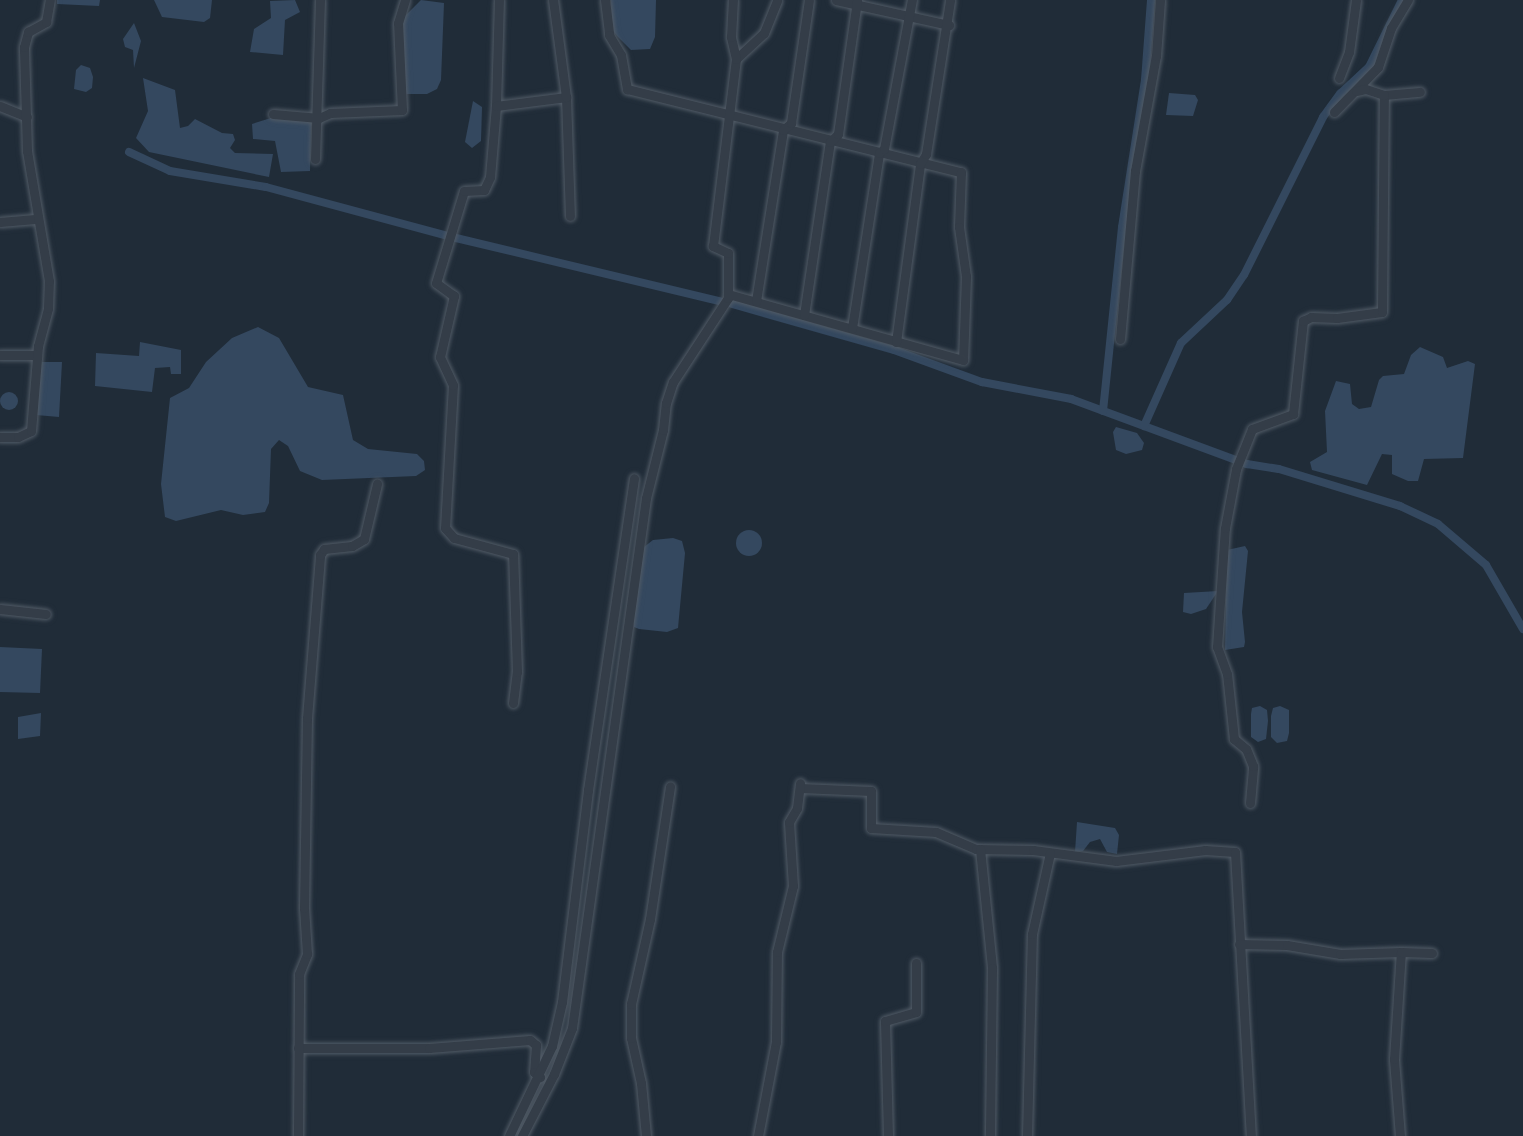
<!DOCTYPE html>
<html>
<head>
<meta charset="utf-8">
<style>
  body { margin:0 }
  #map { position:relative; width:1523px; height:1136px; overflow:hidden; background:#202c38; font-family:Lato,sans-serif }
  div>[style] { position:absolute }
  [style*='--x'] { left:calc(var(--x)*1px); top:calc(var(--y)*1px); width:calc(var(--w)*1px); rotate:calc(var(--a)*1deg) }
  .water>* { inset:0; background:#34485f }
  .round { border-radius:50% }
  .canal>* { height:8px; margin:-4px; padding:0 4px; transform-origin:4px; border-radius:4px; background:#34485f }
  .roads { filter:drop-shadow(0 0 2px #515b66) drop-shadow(0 0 2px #515b66) }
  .minor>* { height:9px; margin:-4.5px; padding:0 4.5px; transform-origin:4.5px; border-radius:4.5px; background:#343d48 }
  span { translate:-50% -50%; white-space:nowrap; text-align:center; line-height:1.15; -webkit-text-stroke:4.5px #19222d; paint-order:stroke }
</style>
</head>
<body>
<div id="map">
  <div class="water">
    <div style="clip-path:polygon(57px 0,100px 0,99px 6px,57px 4px)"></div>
    <div style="clip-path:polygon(154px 0,212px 0,210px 18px,204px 22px,162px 17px)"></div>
    <div style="clip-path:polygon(295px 0,300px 12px,285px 20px,283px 55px,250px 52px,254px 29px,271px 18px,270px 1px)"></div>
    <div style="clip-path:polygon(421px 0,444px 3px,441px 80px,437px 89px,427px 94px,406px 94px,402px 19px)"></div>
    <div style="clip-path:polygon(611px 0,656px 0,655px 37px,650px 49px,631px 50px,617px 36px,612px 29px)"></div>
    <div style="clip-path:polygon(134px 23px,141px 41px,134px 68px,133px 50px,125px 47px,123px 39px)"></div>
    <div style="clip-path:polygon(81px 65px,90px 68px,93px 77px,92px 88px,86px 92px,74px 89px,76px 70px)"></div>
    <div style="clip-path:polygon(143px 78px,175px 90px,180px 128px,188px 126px,195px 119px,222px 133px,233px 134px,235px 140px,230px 148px,235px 153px,273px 154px,269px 177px,149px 152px,136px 138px,148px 111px)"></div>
    <div style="clip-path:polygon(1169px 93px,1195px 95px,1198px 100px,1193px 116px,1166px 115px)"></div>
    <div style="clip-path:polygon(473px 101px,482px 107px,481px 141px,472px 148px,465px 142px)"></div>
    <div style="clip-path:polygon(274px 117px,311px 121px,310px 171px,281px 172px,275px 141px,253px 139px,252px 124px)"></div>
    <div style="clip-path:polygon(258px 327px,279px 338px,308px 387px,343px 395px,353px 440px,368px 449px,417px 454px,424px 461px,425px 470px,416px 476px,322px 480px,300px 471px,288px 446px,279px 440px,271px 449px,269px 503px,265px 512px,243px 515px,221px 510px,176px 521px,165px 517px,161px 484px,170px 398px,189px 388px,206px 362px,232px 338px)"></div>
    <div style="clip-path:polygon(140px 342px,181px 350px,181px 374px,171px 374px,170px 367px,155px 368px,152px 392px,95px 386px,96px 353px,139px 356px)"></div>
    <div style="clip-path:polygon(1420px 347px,1443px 357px,1447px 368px,1468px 361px,1475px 364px,1463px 458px,1424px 459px,1418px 481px,1408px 481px,1392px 474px,1392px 455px,1382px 454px,1367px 485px,1312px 470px,1310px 462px,1327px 452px,1325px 411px,1336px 381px,1350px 384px,1352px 404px,1359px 409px,1371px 407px,1379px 380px,1383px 376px,1404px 374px,1411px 355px)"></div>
    <div style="clip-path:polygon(41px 362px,62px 362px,59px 417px,36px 415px)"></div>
    <div class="round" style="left:0;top:392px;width:18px;height:18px"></div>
    <div style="clip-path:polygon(1116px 427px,1137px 433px,1144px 443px,1142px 450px,1126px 454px,1116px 450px,1113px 432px)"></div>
    <div class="round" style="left:736px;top:530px;width:26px;height:26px"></div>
    <div style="clip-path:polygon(673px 538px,682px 541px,685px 553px,678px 628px,667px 632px,639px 629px,634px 627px,634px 620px,644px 547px,653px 540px)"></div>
    <div style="clip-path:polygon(1245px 546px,1248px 551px,1242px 612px,1245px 642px,1244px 647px,1225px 650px,1227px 550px)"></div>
    <div style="clip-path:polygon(1218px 591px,1206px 609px,1191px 614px,1183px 612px,1184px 593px)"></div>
    <div style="clip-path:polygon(0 647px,42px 649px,40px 693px,0 692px)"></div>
    <div style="clip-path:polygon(1260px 706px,1267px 710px,1268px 721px,1266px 739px,1258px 742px,1251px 737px,1251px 714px,1252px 708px)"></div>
    <div style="clip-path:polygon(1280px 706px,1289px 710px,1289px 733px,1287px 741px,1277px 743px,1271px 737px,1271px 716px,1273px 708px)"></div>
    <div style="clip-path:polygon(41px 713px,40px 736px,18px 739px,18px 717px)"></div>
    <div style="clip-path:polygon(1077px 822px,1115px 828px,1119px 835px,1117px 854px,1107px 852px,1100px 839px,1090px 842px,1083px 851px,1075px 852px)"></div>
  </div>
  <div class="canal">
    <div style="--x:129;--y:152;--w:45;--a:24.9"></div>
    <div style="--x:170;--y:171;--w:97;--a:9.5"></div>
    <div style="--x:266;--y:187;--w:188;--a:15.1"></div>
    <div style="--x:456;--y:238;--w:274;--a:13.5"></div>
    <div style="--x:732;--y:304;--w:168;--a:15.9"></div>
    <div style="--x:894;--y:350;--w:94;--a:20"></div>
    <div style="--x:982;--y:382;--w:91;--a:10.8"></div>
    <div style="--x:1071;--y:399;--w:188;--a:20.3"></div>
    <div style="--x:1247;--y:464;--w:32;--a:9"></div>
    <div style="--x:1279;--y:469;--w:127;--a:17"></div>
    <div style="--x:1400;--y:506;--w:42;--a:25.3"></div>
    <div style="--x:1438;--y:524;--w:63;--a:40.5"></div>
    <div style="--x:1486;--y:565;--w:74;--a:60"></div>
    <div style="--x:1103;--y:411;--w:185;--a:-84.1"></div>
    <div style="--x:1122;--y:227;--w:149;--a:-81.1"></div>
    <div style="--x:1145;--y:80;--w:80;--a:-85.7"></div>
    <div style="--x:1144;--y:426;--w:91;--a:-66"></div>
    <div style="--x:1181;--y:343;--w:63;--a:-43.1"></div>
    <div style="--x:1227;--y:300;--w:30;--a:-56"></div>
    <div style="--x:1244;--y:275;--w:177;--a:-63.4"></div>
    <div style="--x:1323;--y:117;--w:29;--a:-54"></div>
    <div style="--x:1340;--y:94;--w:40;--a:-43"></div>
    <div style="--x:1369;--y:67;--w:75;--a:-63.8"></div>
  </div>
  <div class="roads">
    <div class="minor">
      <div style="--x:605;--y:0;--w:35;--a:83"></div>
      <div style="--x:609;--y:35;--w:23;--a:59"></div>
      <div style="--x:621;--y:55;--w:35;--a:80"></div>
      <div style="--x:627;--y:89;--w:344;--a:14"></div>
      <div style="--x:961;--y:172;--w:55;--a:92.1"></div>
      <div style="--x:959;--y:227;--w:49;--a:81.9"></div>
      <div style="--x:966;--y:276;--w:84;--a:92"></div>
      <div style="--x:963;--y:360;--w:244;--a:-164.3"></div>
      <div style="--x:836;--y:0;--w:116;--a:12.5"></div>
      <div style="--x:736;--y:59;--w:38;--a:-43"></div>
      <div style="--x:764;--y:33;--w:35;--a:-68"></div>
      <div style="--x:1339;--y:78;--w:28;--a:-69"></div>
      <div style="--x:1349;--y:52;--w:52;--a:-82.3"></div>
      <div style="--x:1384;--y:95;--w:36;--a:-5"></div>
      <div style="--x:566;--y:97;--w:119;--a:88.1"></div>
      <div style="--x:0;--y:106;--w:29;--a:22"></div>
      <div style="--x:496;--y:106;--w:106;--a:-88.4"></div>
      <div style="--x:1334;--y:112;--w:63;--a:-45.6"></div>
      <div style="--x:1378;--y:67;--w:41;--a:-71.6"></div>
      <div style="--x:1391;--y:28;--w:33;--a:-59"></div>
      <div style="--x:273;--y:114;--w:46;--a:5"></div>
      <div style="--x:319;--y:118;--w:12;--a:-24"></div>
      <div style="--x:330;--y:113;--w:72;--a:-2.4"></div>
      <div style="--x:402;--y:110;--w:87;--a:-92.6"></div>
      <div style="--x:398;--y:23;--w:24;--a:-73"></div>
      <div style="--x:315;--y:159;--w:159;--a:-88.2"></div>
      <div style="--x:0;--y:222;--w:38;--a:-5"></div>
      <div style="--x:756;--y:301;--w:173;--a:-81"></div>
      <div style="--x:783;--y:130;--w:11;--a:-41"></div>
      <div style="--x:791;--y:123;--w:124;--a:-81.7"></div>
      <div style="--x:804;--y:315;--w:175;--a:-81.5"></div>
      <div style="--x:830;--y:142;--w:11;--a:-45"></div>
      <div style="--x:838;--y:134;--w:135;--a:-81.9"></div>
      <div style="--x:852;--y:328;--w:177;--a:-81.2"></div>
      <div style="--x:879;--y:153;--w:6;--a:-39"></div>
      <div style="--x:884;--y:149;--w:152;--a:-79.4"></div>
      <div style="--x:1120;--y:339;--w:169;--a:-84.9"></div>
      <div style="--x:1135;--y:171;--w:117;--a:-79.7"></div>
      <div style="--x:1156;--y:56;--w:56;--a:-85.9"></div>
      <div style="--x:896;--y:342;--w:180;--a:-82.3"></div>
      <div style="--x:920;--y:164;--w:12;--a:-59"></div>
      <div style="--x:926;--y:154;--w:156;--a:-81.1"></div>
      <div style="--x:0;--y:355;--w:37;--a:0"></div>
      <div style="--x:0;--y:437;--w:18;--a:0"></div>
      <div style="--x:18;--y:437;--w:14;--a:-25"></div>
      <div style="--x:31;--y:431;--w:85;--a:-85.3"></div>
      <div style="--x:38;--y:346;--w:39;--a:-75"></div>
      <div style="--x:48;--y:308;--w:27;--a:-88"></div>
      <div style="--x:49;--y:281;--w:132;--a:-99.6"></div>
      <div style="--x:27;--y:151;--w:104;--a:-91.7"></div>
      <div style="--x:24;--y:47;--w:16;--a:-75"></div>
      <div style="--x:28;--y:32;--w:21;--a:-29"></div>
      <div style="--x:46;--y:22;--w:22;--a:-80"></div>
      <div style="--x:0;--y:609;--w:46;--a:6.2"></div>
      <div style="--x:513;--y:703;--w:31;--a:-83"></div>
      <div style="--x:517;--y:672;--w:118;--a:-91.9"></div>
      <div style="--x:513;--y:554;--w:61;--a:-164.8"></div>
      <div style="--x:454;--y:538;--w:13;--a:-132"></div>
      <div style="--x:445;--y:528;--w:143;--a:-86.8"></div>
      <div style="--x:453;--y:385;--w:31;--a:-115"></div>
      <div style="--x:440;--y:357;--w:63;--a:-77.1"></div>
      <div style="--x:454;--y:296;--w:22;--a:-144"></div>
      <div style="--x:436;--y:283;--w:96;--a:-73.1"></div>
      <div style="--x:464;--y:191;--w:20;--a:-3"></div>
      <div style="--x:484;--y:190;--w:14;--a:-65"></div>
      <div style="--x:490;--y:177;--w:71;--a:-85.2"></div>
      <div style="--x:496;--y:106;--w:71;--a:-7.3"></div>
      <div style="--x:566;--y:97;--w:98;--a:-97.6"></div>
      <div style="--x:800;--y:788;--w:71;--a:2.4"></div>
      <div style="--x:871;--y:791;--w:37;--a:90"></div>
      <div style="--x:871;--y:828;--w:65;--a:3.5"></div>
      <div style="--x:936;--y:832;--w:43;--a:23"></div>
      <div style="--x:976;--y:849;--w:57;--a:1"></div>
      <div style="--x:1033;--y:850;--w:84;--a:7.5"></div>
      <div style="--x:1116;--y:861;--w:90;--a:-7"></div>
      <div style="--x:1205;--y:850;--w:30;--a:4"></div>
      <div style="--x:1235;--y:852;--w:284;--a:86.8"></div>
      <div style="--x:1250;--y:803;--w:37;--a:-85"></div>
      <div style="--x:1253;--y:766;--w:18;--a:-112"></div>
      <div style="--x:1246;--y:749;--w:16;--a:-140"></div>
      <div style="--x:1234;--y:739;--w:65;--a:-96.1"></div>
      <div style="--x:1227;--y:674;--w:29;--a:-110"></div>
      <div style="--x:1217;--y:647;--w:119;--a:-86.2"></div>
      <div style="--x:1225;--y:528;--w:60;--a:-79.4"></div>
      <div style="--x:1236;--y:469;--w:43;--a:-68.2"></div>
      <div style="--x:1252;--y:429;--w:44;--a:-20.1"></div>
      <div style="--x:1293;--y:414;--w:94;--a:-83.9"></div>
      <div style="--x:1303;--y:321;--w:9;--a:-27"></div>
      <div style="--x:1311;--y:317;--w:26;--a:2"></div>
      <div style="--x:1337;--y:318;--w:45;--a:-7.6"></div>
      <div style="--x:1382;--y:312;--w:217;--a:-89.5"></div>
      <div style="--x:1384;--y:95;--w:20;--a:-162"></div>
      <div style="--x:1365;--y:89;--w:9;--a:167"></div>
      <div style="--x:980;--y:849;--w:120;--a:84.2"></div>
      <div style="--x:992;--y:968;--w:168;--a:90.7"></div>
      <div style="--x:1239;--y:944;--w:48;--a:1.2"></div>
      <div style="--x:1287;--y:945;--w:54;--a:9.6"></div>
      <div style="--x:1340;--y:954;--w:61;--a:-1.9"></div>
      <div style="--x:298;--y:1048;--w:131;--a:0"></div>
      <div style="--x:429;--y:1048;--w:101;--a:-4.5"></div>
      <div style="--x:530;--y:1040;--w:8;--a:40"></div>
      <div style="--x:536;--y:1045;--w:27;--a:94"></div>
      <div style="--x:534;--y:1072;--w:8;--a:40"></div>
      <div style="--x:298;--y:1136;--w:162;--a:-89.6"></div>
      <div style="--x:299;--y:974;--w:22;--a:-68"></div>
      <div style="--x:307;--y:954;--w:46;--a:-93.7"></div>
      <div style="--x:304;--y:908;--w:190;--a:-89.1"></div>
      <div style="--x:307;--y:718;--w:164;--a:-85.4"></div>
      <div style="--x:320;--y:555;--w:7;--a:-56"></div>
      <div style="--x:324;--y:549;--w:28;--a:-6"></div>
      <div style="--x:352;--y:546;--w:14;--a:-30"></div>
      <div style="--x:364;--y:539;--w:57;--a:-76.7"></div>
      <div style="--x:509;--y:1136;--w:100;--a:-64.5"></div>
      <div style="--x:552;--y:1046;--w:45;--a:-77.2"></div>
      <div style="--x:562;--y:1002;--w:214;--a:-83"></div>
      <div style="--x:588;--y:790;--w:315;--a:-81.6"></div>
      <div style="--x:522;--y:1136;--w:70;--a:-62.7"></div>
      <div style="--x:554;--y:1074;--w:49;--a:-68.6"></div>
      <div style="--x:572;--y:1028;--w:535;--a:-82.05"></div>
      <div style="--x:646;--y:498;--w:70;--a:-76"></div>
      <div style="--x:663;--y:430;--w:27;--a:-84"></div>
      <div style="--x:666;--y:403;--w:22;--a:-72"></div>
      <div style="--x:673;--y:382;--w:100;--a:-56.8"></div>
      <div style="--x:728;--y:298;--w:45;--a:-90"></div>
      <div style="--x:728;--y:253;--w:17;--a:-155"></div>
      <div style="--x:713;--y:246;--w:188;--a:-83"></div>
      <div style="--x:736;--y:59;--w:23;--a:-103"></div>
      <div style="--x:731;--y:37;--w:37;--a:-87"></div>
      <div style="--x:646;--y:1136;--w:53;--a:-95.4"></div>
      <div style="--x:641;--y:1083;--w:46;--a:-102.5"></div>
      <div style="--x:631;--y:1038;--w:34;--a:-90"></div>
      <div style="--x:631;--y:1004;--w:87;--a:-77.4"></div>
      <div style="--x:650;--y:919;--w:134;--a:-81.4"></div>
      <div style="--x:758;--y:1136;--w:96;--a:-79.2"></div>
      <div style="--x:776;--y:1042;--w:90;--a:-89.4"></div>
      <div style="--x:777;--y:952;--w:68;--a:-76.4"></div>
      <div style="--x:793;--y:886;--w:64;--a:-93.6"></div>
      <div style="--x:789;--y:822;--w:16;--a:-60"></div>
      <div style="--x:797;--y:808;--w:25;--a:-83"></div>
      <div style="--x:888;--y:1136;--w:115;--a:-91.5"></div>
      <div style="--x:885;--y:1021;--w:32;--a:-16"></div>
      <div style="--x:916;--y:1012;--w:49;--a:-90"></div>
      <div style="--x:1027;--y:1136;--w:202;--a:-88.6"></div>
      <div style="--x:1032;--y:934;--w:83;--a:-77.5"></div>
      <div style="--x:1400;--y:1136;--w:77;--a:-94.5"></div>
      <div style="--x:1394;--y:1059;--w:107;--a:-86.3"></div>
      <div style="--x:1401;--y:952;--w:31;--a:2"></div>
    </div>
  </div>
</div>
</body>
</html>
